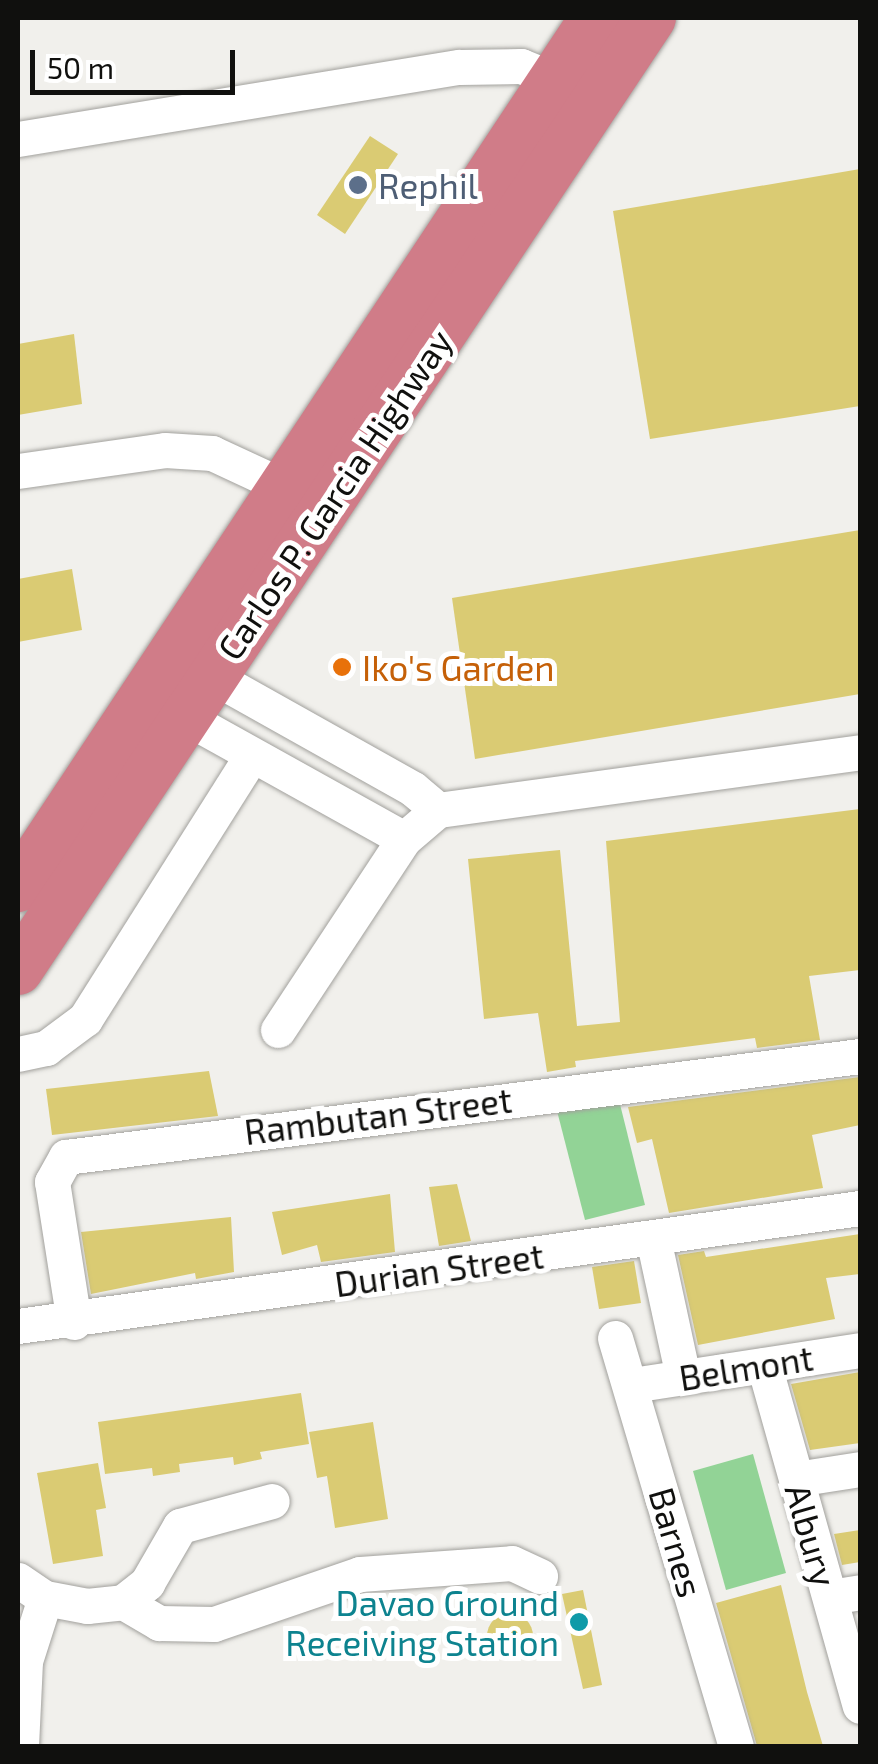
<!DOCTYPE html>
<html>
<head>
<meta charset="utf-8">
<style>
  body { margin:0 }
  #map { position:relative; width:878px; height:1764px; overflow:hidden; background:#f1f0ec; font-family:"Exo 2",sans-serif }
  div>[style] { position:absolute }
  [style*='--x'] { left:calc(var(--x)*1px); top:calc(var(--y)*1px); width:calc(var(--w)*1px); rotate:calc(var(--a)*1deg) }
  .green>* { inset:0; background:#92d396 }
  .building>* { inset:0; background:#dacb73 }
  .round { border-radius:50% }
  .roads { filter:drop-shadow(0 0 2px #a2a19d) drop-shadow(0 0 2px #a2a19d) }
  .minor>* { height:35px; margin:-17.5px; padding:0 17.5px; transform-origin:17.5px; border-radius:17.5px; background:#fff }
  .highway>* { height:50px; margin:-25px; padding:0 25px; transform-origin:25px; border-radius:25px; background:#d07c88 }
  .dots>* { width:28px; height:28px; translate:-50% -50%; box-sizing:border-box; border:5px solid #fff; border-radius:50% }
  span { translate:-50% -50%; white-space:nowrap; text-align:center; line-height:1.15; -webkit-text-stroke:10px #fff; paint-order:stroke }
  .service-label { font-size:35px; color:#4e5e75 }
  .left { translate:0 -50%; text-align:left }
  .street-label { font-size:35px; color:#10100e }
  .food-label { font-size:35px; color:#c56008 }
  .culture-label { font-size:35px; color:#0d838f }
  .right { translate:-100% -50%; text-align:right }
  .frame { position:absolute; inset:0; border:20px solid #10100e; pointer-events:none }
  .scale { position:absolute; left:30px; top:50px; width:205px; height:45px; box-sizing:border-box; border:5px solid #10100e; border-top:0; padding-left:12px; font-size:30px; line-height:35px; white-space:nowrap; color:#10100e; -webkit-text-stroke:8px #fff; paint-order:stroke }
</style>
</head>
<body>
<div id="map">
  <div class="green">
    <div style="clip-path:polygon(617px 1092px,645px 1205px,585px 1220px,556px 1107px)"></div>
    <div style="clip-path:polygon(753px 1454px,786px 1573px,726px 1590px,693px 1471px)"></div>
  </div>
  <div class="building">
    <div style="clip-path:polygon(370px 136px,398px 154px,345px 234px,317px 215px)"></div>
    <div style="clip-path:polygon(860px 169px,860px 406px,650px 439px,613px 211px)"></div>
    <div style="clip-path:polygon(74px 334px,82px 404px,18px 415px,18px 344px)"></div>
    <div style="clip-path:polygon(860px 530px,860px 694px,475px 759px,452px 598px)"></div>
    <div style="clip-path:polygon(72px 569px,82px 630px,18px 642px,18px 579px)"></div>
    <div style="clip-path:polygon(860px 809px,860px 970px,809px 976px,820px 1040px,757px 1048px,755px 1038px,575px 1061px,576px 1067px,547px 1072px,538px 1013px,484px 1019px,468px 859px,560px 850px,577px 1026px,620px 1022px,606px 841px)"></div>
    <div style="clip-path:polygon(209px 1071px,218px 1116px,52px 1135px,46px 1089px)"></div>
    <div style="clip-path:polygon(860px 1077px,860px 1125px,812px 1135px,823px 1188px,669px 1213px,652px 1139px,637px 1143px,628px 1107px)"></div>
    <div style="clip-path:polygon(457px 1184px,471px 1241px,439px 1246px,429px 1187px)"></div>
    <div style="clip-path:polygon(390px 1194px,395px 1252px,321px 1262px,317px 1245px,282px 1255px,272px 1212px)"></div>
    <div style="clip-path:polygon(231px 1217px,234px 1272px,196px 1279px,195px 1273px,91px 1294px,81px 1232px)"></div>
    <div style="clip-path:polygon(860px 1234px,860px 1274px,826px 1278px,835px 1319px,698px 1345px,678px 1255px,704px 1251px,706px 1257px)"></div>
    <div style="clip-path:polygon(634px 1261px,641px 1303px,599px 1309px,592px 1267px)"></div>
    <div style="clip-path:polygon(860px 1372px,860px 1443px,810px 1450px,791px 1384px)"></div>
    <div style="clip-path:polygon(301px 1393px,309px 1444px,260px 1452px,262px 1459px,234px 1465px,233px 1457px,179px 1464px,180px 1472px,153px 1476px,152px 1468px,105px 1474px,98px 1422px)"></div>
    <div style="clip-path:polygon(373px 1422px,388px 1519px,335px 1528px,327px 1476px,317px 1478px,309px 1432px)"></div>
    <div style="clip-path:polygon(98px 1463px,106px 1508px,96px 1510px,103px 1556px,53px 1564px,37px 1473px)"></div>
    <div style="clip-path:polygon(860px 1530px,860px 1562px,842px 1565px,834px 1534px)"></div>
    <div style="clip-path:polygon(781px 1585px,807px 1692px,823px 1746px,757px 1746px,716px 1603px)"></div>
    <div style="clip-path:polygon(583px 1590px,602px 1685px,583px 1689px,562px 1594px)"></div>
    <div class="round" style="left:487px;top:1613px;width:46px;height:46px"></div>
  </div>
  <div class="roads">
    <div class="minor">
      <div style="--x:18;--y:139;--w:447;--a:-9.3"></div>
      <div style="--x:459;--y:67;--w:62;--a:-0.9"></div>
      <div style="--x:521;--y:66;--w:35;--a:22"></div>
      <div style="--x:18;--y:471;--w:148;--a:-8.1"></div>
      <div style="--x:165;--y:450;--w:47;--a:3.7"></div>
      <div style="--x:212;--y:453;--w:78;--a:24.9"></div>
      <div style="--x:194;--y:666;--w:251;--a:29.3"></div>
      <div style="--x:413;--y:789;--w:33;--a:40"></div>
      <div style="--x:167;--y:707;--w:271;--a:29.1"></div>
      <div style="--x:404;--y:839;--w:45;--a:-40.5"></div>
      <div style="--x:438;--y:810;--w:426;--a:-7.8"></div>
      <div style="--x:278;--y:1030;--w:229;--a:-56.6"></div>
      <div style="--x:18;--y:1054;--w:29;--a:-12"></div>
      <div style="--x:46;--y:1048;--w:49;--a:-36.6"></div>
      <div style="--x:85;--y:1019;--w:312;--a:-57.7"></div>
      <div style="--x:653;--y:1238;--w:142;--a:77.8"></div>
      <div style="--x:74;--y:1322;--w:142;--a:-98.9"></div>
      <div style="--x:52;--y:1182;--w:29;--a:-61"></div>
      <div style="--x:66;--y:1157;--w:800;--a:-7.25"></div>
      <div style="--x:18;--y:1326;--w:850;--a:-7.98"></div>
      <div style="--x:615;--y:1338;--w:426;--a:73.5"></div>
      <div style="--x:764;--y:1365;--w:354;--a:74.3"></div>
      <div style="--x:632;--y:1385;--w:231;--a:-8.7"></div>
      <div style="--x:796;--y:1479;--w:65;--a:-8.9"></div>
      <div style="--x:18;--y:1580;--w:32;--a:34"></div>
      <div style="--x:45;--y:1598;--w:43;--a:10.8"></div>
      <div style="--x:87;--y:1606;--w:36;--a:-6"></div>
      <div style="--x:123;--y:1602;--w:31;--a:-38"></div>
      <div style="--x:147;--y:1583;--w:66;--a:-59.9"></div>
      <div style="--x:180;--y:1526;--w:95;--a:-15.2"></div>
      <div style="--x:830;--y:1597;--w:30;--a:-9"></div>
      <div style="--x:123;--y:1602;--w:42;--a:30.3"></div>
      <div style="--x:159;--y:1623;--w:55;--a:1"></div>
      <div style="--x:214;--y:1624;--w:154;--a:-18.9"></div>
      <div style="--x:360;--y:1574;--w:152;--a:-4.1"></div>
      <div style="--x:512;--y:1563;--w:31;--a:25"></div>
      <div style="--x:21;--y:1746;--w:85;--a:-87.3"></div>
      <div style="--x:25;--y:1661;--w:66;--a:-72.4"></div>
    </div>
    <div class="highway">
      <div style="--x:18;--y:887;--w:1043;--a:-56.42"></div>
      <div style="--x:18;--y:970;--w:1143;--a:-56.38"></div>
    </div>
  </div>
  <div class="dots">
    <div style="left:358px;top:185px;background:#5c6f8a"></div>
    <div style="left:342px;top:667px;background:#e8710a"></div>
    <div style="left:579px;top:1622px;background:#0f9aa8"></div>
  </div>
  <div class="service-label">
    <span class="left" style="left:378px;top:185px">Rephil</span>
  </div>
  <div class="street-label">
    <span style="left:334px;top:494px;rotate:-56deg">Carlos P. Garcia Highway</span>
    <span style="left:378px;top:1115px;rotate:-7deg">Rambutan Street</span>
    <span style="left:439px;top:1269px;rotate:-8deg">Durian Street</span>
    <span style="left:746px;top:1367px;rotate:-9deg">Belmont</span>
    <span style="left:812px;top:1535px;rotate:74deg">Albury</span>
    <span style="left:677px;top:1542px;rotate:74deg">Barnes</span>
  </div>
  <div class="food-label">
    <span class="left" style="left:362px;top:667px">Iko's Garden</span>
  </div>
  <div class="culture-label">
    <span class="right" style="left:559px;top:1622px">Davao Ground<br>Receiving Station</span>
  </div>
  <div class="frame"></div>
  <div class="scale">50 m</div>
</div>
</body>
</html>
